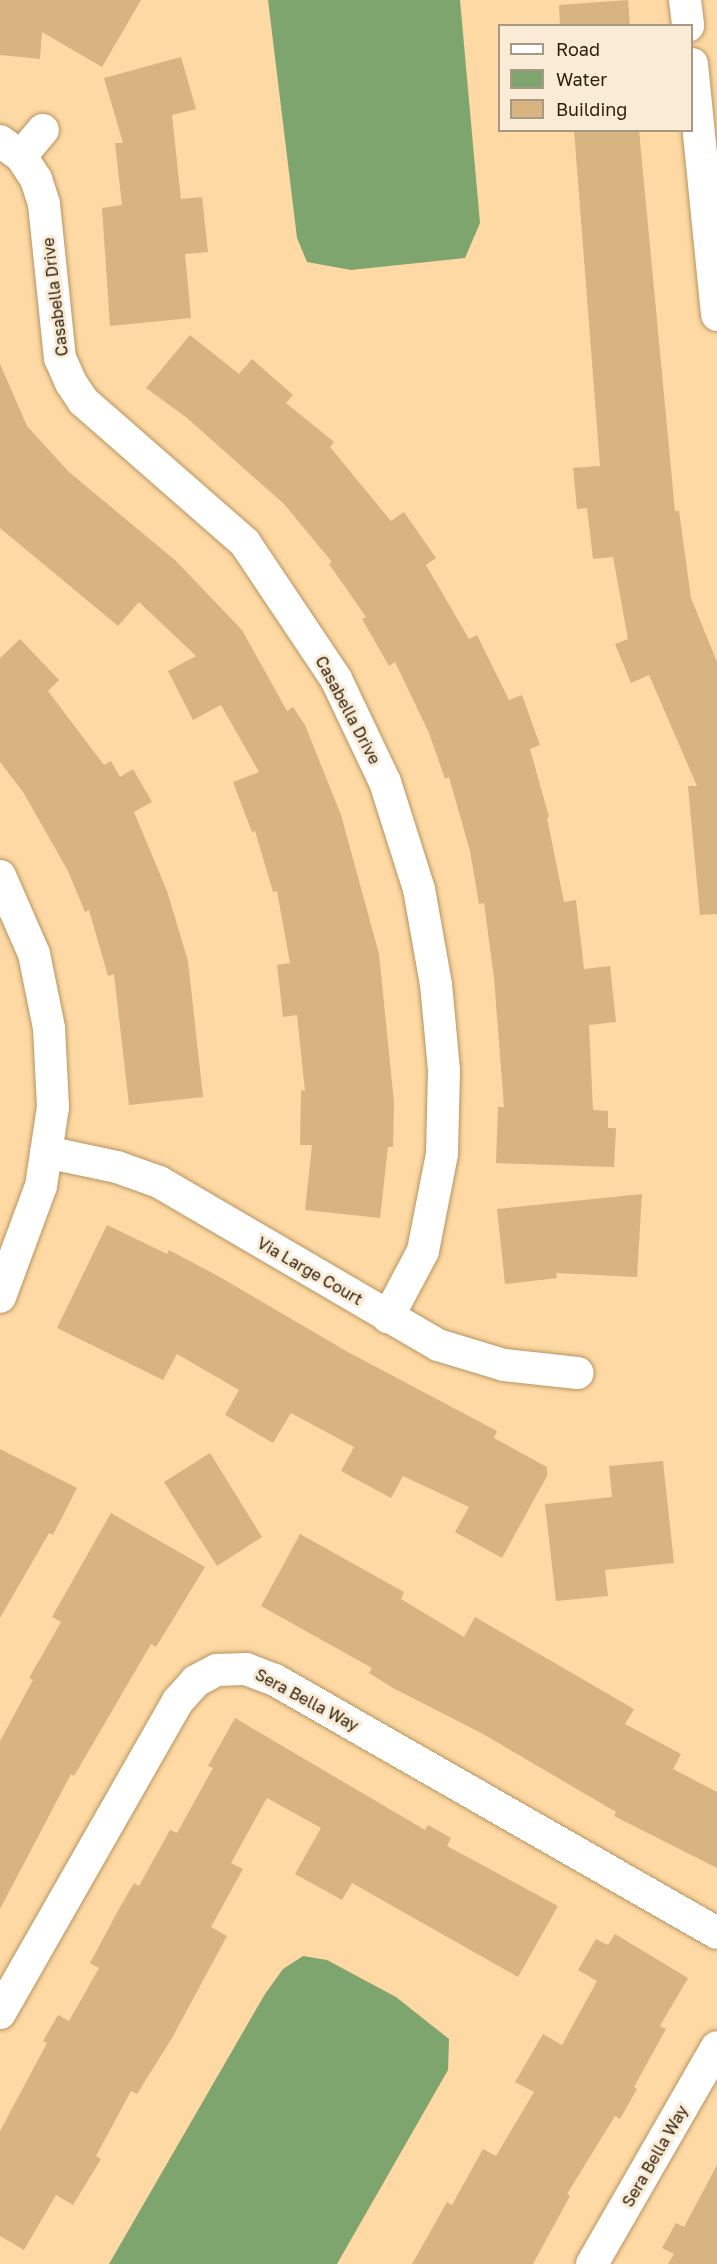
<!DOCTYPE html>
<html>
<head>
<meta charset="utf-8">
<style>
  body { margin:0 }
  #map { position:relative; width:717px; height:2264px; overflow:hidden; background:#fed9a4; font-family:"Golos Text",sans-serif }
  div>[style] { position:absolute }
  [style*='--x'] { left:calc(var(--x)*1px); top:calc(var(--y)*1px); width:calc(var(--w)*1px); rotate:calc(var(--a)*1deg) }
  .water>* { inset:0; background:#7fa56e }
  .building>* { inset:0; background:#d8b480 }
  .roads { filter:drop-shadow(0 0 2px #b89562) drop-shadow(0 0 2px #b89562) }
  .minor>* { height:32px; margin:-16px; padding:0 16px; transform-origin:16px; border-radius:16px; background:#fff }
  span { translate:-50% -50%; white-space:nowrap; text-align:center; line-height:1.15; -webkit-text-stroke:6px #faebd6; paint-order:stroke }
  .street-label { font-size:16px; color:#2c1e08 }
  .legend { position:absolute; left:498px; top:24px; width:195px; height:108px; box-sizing:border-box; background:#faebd6; border:2px solid #a89984; margin:0; padding:8px 10px; list-style:none; font-size:18px; color:#2c1e08 }
  .legend li { display:flex; align-items:center; gap:12px; height:30px }
  .legend b { width:30px; border:2px solid #a89984 }
</style>
</head>
<body>
<div id="map">
  <div class="water">
    <div style="clip-path:polygon(268px 0,460px 0,480px 223px,465px 258px,351px 270px,307px 262px,297px 238px)"></div>
    <div style="clip-path:polygon(303px 1956px,327px 1960px,396px 1997px,449px 2039px,448px 2070px,337px 2264px,109px 2264px,265px 1994px,283px 1969px)"></div>
  </div>
  <div class="building">
    <div style="clip-path:polygon(0 0,141px 0,102px 67px,42px 32px,40px 59px,0 55px)"></div>
    <div style="clip-path:polygon(628px 0,630px 26px,560px 26px,559px 5px)"></div>
    <div style="clip-path:polygon(181px 57px,196px 109px,172px 115px,181px 199px,202px 197px,208px 252px,185px 254px,191px 318px,110px 326px,102px 208px,122px 205px,115px 143px,123px 143px,104px 78px)"></div>
    <div style="clip-path:polygon(574px 130px,639px 130px,675px 511px,679px 511px,691px 598px,717px 662px,717px 914px,700px 915px,688px 786px,697px 786px,649px 675px,631px 683px,615px 644px,628px 639px,613px 557px,593px 559px,587px 508px,577px 509px,573px 468px,600px 466px)"></div>
    <div style="clip-path:polygon(190px 335px,239px 374px,252px 359px,293px 395px,286px 403px,334px 442px,330px 447px,391px 521px,404px 512px,436px 558px,426px 565px,469px 639px,477px 635px,509px 700px,522px 695px,540px 745px,530px 749px,549px 817px,547px 818px,564px 902px,576px 900px,584px 969px,610px 966px,616px 1022px,589px 1025px,593px 1110px,608px 1111px,608px 1128px,616px 1128px,614px 1167px,496px 1163px,498px 1107px,504px 1107px,494px 978px,484px 903px,479px 904px,470px 851px,449px 777px,445px 779px,429px 733px,395px 662px,389px 666px,362px 619px,366px 617px,329px 564px,332px 562px,284px 504px,187px 418px,146px 388px)"></div>
    <div style="clip-path:polygon(0 364px,27px 426px,69px 472px,176px 561px,242px 630px,287px 711px,293px 707px,305px 725px,341px 815px,379px 954px,394px 1102px,393px 1147px,388px 1147px,380px 1218px,305px 1210px,312px 1145px,300px 1145px,301px 1090px,305px 1091px,297px 1015px,283px 1017px,277px 965px,290px 963px,277px 891px,273px 892px,255px 831px,252px 832px,233px 782px,259px 772px,221px 705px,193px 720px,168px 671px,196px 656px,139px 602px,118px 626px,0 528px)"></div>
    <div style="clip-path:polygon(20px 639px,59px 680px,48px 691px,104px 765px,111px 761px,120px 777px,133px 769px,152px 802px,134px 812px,167px 891px,188px 961px,203px 1097px,129px 1105px,114px 974px,108px 976px,89px 910px,85px 912px,68px 871px,23px 792px,0 762px,0 658px)"></div>
    <div style="clip-path:polygon(642px 1194px,637px 1277px,556px 1273px,557px 1278px,505px 1284px,497px 1209px)"></div>
    <div style="clip-path:polygon(107px 1225px,167px 1254px,169px 1250px,218px 1276px,346px 1351px,497px 1431px,494px 1438px,547px 1467px,547px 1476px,502px 1558px,455px 1532px,469px 1507px,403px 1476px,391px 1498px,341px 1471px,354px 1447px,291px 1413px,273px 1443px,225px 1415px,239px 1390px,177px 1354px,163px 1380px,57px 1328px)"></div>
    <div style="clip-path:polygon(0 1449px,77px 1488px,53px 1535px,49px 1533px,0 1618px)"></div>
    <div style="clip-path:polygon(210px 1453px,262px 1537px,217px 1566px,164px 1482px)"></div>
    <div style="clip-path:polygon(663px 1461px,674px 1563px,605px 1570px,608px 1596px,556px 1601px,545px 1504px,612px 1497px,609px 1466px)"></div>
    <div style="clip-path:polygon(111px 1513px,205px 1567px,156px 1647px,151px 1644px,74px 1776px,71px 1774px,0 1909px,0 1741px,33px 1680px,29px 1678px,61px 1622px,52px 1617px)"></div>
    <div style="clip-path:polygon(300px 1534px,404px 1592px,401px 1599px,464px 1637px,475px 1617px,634px 1709px,625px 1724px,681px 1754px,673px 1769px,717px 1792px,717px 1868px,614px 1816px,616px 1812px,483px 1734px,393px 1688px,369px 1673px,372px 1668px,261px 1606px)"></div>
    <div style="clip-path:polygon(235px 1718px,425px 1830px,428px 1825px,451px 1838px,447px 1846px,558px 1906px,518px 1977px,352px 1883px,342px 1900px,295px 1874px,321px 1828px,267px 1798px,231px 1863px,243px 1869px,211px 1927px,227px 1936px,172px 2038px,137px 2094px,131px 2091px,96px 2156px,101px 2159px,73px 2205px,56px 2195px,24px 2250px,0 2236px,0 2131px,47px 2043px,43px 2041px,58px 2015px,69px 2021px,99px 1968px,90px 1963px,120px 1907px,134px 1883px,139px 1886px,170px 1830px,177px 1833px,213px 1768px,208px 1766px)"></div>
    <div style="clip-path:polygon(615px 1934px,688px 1978px,660px 2026px,666px 2029px,634px 2087px,637px 2089px,620px 2119px,615px 2116px,567px 2194px,570px 2196px,533px 2264px,412px 2264px,447px 2202px,452px 2205px,483px 2149px,496px 2156px,534px 2092px,515px 2082px,543px 2034px,562px 2045px,597px 1981px,578px 1970px,596px 1939px,608px 1945px)"></div>
    <div style="clip-path:polygon(717px 2165px,717px 2264px,668px 2264px,674px 2254px,662px 2248px,676px 2223px,684px 2227px)"></div>
  </div>
  <div class="roads">
    <div class="minor">
      <div style="--x:685;--y:0;--w:26;--a:83"></div>
      <div style="--x:692;--y:64;--w:252;--a:84.3"></div>
      <div style="--x:0;--y:141;--w:26;--a:36"></div>
      <div style="--x:21;--y:156;--w:27;--a:57"></div>
      <div style="--x:36;--y:179;--w:26;--a:72"></div>
      <div style="--x:44;--y:204;--w:155;--a:84.1"></div>
      <div style="--x:60;--y:358;--w:27;--a:66"></div>
      <div style="--x:71;--y:383;--w:22;--a:56"></div>
      <div style="--x:83;--y:401;--w:215;--a:41.2"></div>
      <div style="--x:245;--y:543;--w:164;--a:56.2"></div>
      <div style="--x:336;--y:679;--w:114;--a:64.6"></div>
      <div style="--x:385;--y:782;--w:112;--a:72.4"></div>
      <div style="--x:419;--y:889;--w:97;--a:79.9"></div>
      <div style="--x:436;--y:984;--w:87;--a:84.7"></div>
      <div style="--x:444;--y:1071;--w:83;--a:91.4"></div>
      <div style="--x:442;--y:1154;--w:99;--a:101.1"></div>
      <div style="--x:423;--y:1251;--w:75;--a:117.9"></div>
      <div style="--x:21;--y:156;--w:34;--a:-50"></div>
      <div style="--x:0;--y:876;--w:85;--a:66.4"></div>
      <div style="--x:34;--y:954;--w:76;--a:78.5"></div>
      <div style="--x:49;--y:1028;--w:79;--a:87.1"></div>
      <div style="--x:53;--y:1107;--w:80;--a:98.6"></div>
      <div style="--x:41;--y:1186;--w:118;--a:110.3"></div>
      <div style="--x:46;--y:1152;--w:73;--a:11.9"></div>
      <div style="--x:117;--y:1167;--w:45;--a:19.7"></div>
      <div style="--x:159;--y:1182;--w:323;--a:30.3"></div>
      <div style="--x:438;--y:1345;--w:69;--a:16.9"></div>
      <div style="--x:504;--y:1365;--w:74;--a:6.2"></div>
      <div style="--x:0;--y:2013;--w:359;--a:-60.3"></div>
      <div style="--x:178;--y:1701;--w:27;--a:-48"></div>
      <div style="--x:196;--y:1681;--w:24;--a:-28"></div>
      <div style="--x:217;--y:1670;--w:29;--a:-2"></div>
      <div style="--x:246;--y:1669;--w:31;--a:21"></div>
      <div style="--x:275;--y:1680;--w:509;--a:29.79"></div>
      <div style="--x:592;--y:2264;--w:250;--a:-60.1"></div>
    </div>
  </div>
  <div class="street-label">
    <span style="left:55px;top:297px;rotate:-97deg">Casabella Drive</span>
    <span style="left:348px;top:710px;rotate:62deg">Casabella Drive</span>
    <span style="left:310px;top:1271px;rotate:30deg">Via Large Court</span>
    <span style="left:307px;top:1700px;rotate:28deg">Sera Bella Way</span>
    <span style="left:655px;top:2156px;rotate:-60deg">Sera Bella Way</span>
  </div>
  <ul class="legend">
  <li><b style="height:8px;background:#fff"></b>Road</li>
  <li><b style="height:16px;background:#7fa56e"></b>Water</li>
  <li><b style="height:16px;background:#d8b480"></b>Building</li>
  </ul>
</div>
</body>
</html>
